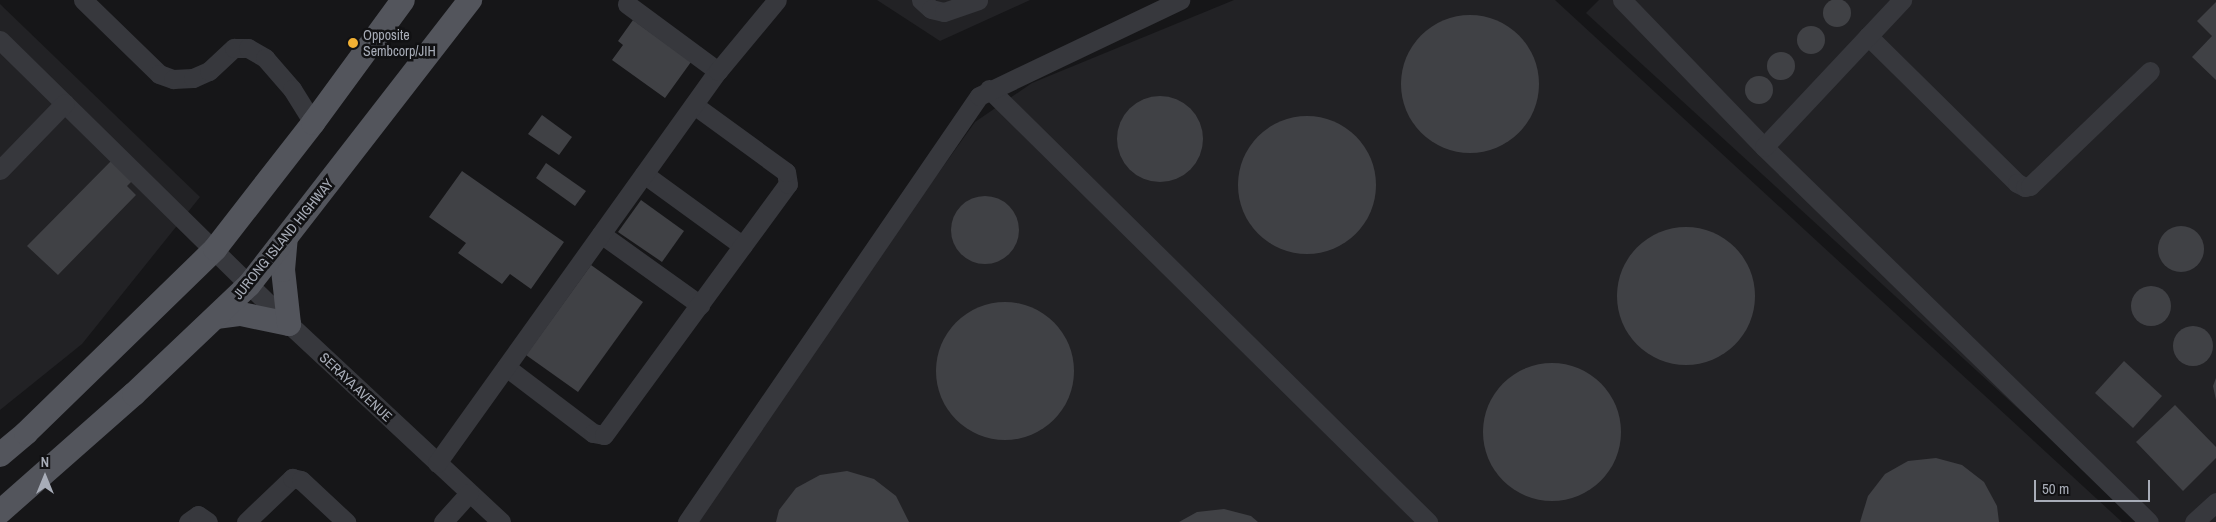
<!DOCTYPE html>
<html>
<head>
<meta charset="utf-8">
<style>
  body { margin:0 }
  #map { position:relative; width:2216px; height:522px; overflow:hidden; background:#161618; font-family:"Archivo Narrow",sans-serif }
  div>[style] { position:absolute }
  [style*='--x'] { left:calc(var(--x)*1px); top:calc(var(--y)*1px); width:calc(var(--w)*1px); rotate:calc(var(--a)*1deg) }
  .built>* { inset:0; background:#222225 }
  .building>* { inset:0; background:#404145 }
  .round { border-radius:50% }
  .minor>* { height:19px; margin:-9.5px; padding:0 9.5px; transform-origin:9.5px; border-radius:9.5px; background:#37383d }
  .major>* { height:24px; margin:-12px; padding:0 12px; transform-origin:12px; border-radius:12px; background:#53555c }
  .dots>* { width:14px; height:14px; translate:-50% -50%; box-sizing:border-box; border:2px solid #111113; border-radius:50% }
  span { translate:-50% -50%; white-space:nowrap; text-align:center; line-height:1.15; -webkit-text-stroke:5px #111113; paint-order:stroke }
  .poi-label { font-size:14px; color:#a8adb8 }
  .left { translate:0 -50%; text-align:left }
  .street-label { font-size:14px; color:#a8adb8 }
  .north { position:absolute; left:20px; top:452px; width:50px; height:50px; -webkit-text-stroke:4px #111113; paint-order:stroke; rotate:0deg; font-size:14px; font-weight:700; line-height:20px; text-align:center; color:#a8adb8 }
  .north::after { content:''; display:block; margin:auto; width:18px; height:22px; background:#a8adb8; clip-path:polygon(50% 0,100% 100%,50% 72%,0 100%) }
  .scale { position:absolute; left:2034px; top:480px; width:116px; height:22px; box-sizing:border-box; border:2px solid #a8adb8; border-top:0; padding-left:6px; font-size:15px; line-height:18px; white-space:nowrap; color:#a8adb8; -webkit-text-stroke:4px #111113; paint-order:stroke }
</style>
</head>
<body>
<div id="map">
  <div class="built">
    <div style="clip-path:polygon(877px 0,1030px 0,940px 41px)"></div>
    <div style="clip-path:polygon(1234px 0,1555px 0,2122px 522px,688px 522px,975px 122px,1032px 83px)"></div>
    <div style="clip-path:polygon(1599px 0,2216px 0,2216px 522px,2142px 522px,1586px 13px)"></div>
    <div style="clip-path:polygon(0 4px,200px 197px,82px 344px,0 410px)"></div>
  </div>
  <div class="building">
    <div class="round" style="left:1823px;top:-1px;width:28px;height:28px"></div>
    <div style="clip-path:polygon(2216px 2px,2216px 80px,2192px 57px,2212px 36px,2197px 21px)"></div>
    <div class="round" style="left:1401px;top:15px;width:138px;height:138px"></div>
    <div style="clip-path:polygon(633px 20px,691px 62px,665px 98px,612px 60px,623px 45px,618px 41px)"></div>
    <div class="round" style="left:1797px;top:26px;width:28px;height:28px"></div>
    <div class="round" style="left:1767px;top:52px;width:28px;height:28px"></div>
    <div class="round" style="left:1745px;top:76px;width:28px;height:28px"></div>
    <div class="round" style="left:1117px;top:96px;width:86px;height:86px"></div>
    <div style="clip-path:polygon(542px 115px,572px 137px,559px 155px,528px 134px)"></div>
    <div class="round" style="left:1238px;top:116px;width:138px;height:138px"></div>
    <div style="clip-path:polygon(113px 159px,134px 179px,127px 186px,136px 195px,58px 275px,27px 246px)"></div>
    <div style="clip-path:polygon(546px 163px,586px 191px,575px 206px,536px 178px)"></div>
    <div style="clip-path:polygon(462px 171px,564px 242px,531px 289px,510px 274px,502px 284px,458px 253px,466px 243px,429px 217px)"></div>
    <div class="round" style="left:951px;top:196px;width:68px;height:68px"></div>
    <div style="clip-path:polygon(641px 200px,684px 231px,662px 262px,618px 232px)"></div>
    <div class="round" style="left:2158px;top:226px;width:46px;height:46px"></div>
    <div class="round" style="left:1617px;top:227px;width:138px;height:138px"></div>
    <div style="clip-path:polygon(591px 265px,643px 302px,578px 392px,526px 355px)"></div>
    <div class="round" style="left:2131px;top:286px;width:40px;height:40px"></div>
    <div class="round" style="left:936px;top:302px;width:138px;height:138px"></div>
    <div class="round" style="left:2173px;top:326px;width:40px;height:40px"></div>
    <div style="clip-path:polygon(2124px 361px,2162px 396px,2133px 428px,2095px 393px)"></div>
    <div class="round" style="left:1483px;top:363px;width:138px;height:138px"></div>
    <div style="clip-path:polygon(2216px 378px,2216px 400px,2213px 386px)"></div>
    <div style="clip-path:polygon(2175px 405px,2216px 447px,2216px 458px,2183px 491px,2136px 442px)"></div>
    <div style="clip-path:polygon(1936px 458px,1962px 465px,1984px 482px,1997px 506px,1999px 522px,1860px 522px,1868px 496px,1885px 474px,1908px 461px)"></div>
    <div style="clip-path:polygon(847px 471px,874px 479px,896px 496px,909px 522px,776px 522px,779px 510px,796px 488px,820px 475px)"></div>
    <div style="clip-path:polygon(1224px 509px,1251px 516px,1258px 522px,1179px 522px,1197px 512px)"></div>
  </div>
  <div class="minor">
    <div style="--x:83;--y:0;--w:106;--a:44.2"></div>
    <div style="--x:159;--y:74;--w:15;--a:20"></div>
    <div style="--x:173;--y:79;--w:20;--a:-3"></div>
    <div style="--x:193;--y:78;--w:17;--a:-24"></div>
    <div style="--x:209;--y:71;--w:34;--a:-43"></div>
    <div style="--x:234;--y:48;--w:14;--a:0"></div>
    <div style="--x:248;--y:48;--w:20;--a:30"></div>
    <div style="--x:265;--y:58;--w:41;--a:48.9"></div>
    <div style="--x:292;--y:89;--w:40;--a:58"></div>
    <div style="--x:921;--y:0;--w:13;--a:42"></div>
    <div style="--x:931;--y:9;--w:13;--a:13"></div>
    <div style="--x:944;--y:12;--w:36;--a:-19"></div>
    <div style="--x:1622;--y:0;--w:204;--a:46"></div>
    <div style="--x:1764;--y:147;--w:537;--a:44.25"></div>
    <div style="--x:627;--y:4;--w:113;--a:36.4"></div>
    <div style="--x:1868;--y:36;--w:209;--a:44.6"></div>
    <div style="--x:2017;--y:183;--w:9;--a:27"></div>
    <div style="--x:2025;--y:187;--w:5;--a:-11"></div>
    <div style="--x:2030;--y:186;--w:166;--a:-43.8"></div>
    <div style="--x:0;--y:40;--w:405;--a:44.5"></div>
    <div style="--x:289;--y:324;--w:290;--a:43"></div>
    <div style="--x:989;--y:89;--w:617;--a:44.61"></div>
    <div style="--x:1764;--y:147;--w:202;--a:-46.8"></div>
    <div style="--x:0;--y:170;--w:93;--a:-45.9"></div>
    <div style="--x:644;--y:174;--w:122;--a:36"></div>
    <div style="--x:601;--y:234;--w:122;--a:35.6"></div>
    <div style="--x:506;--y:367;--w:109;--a:37.2"></div>
    <div style="--x:593;--y:433;--w:11;--a:10"></div>
    <div style="--x:604;--y:435;--w:311;--a:-53.8"></div>
    <div style="--x:788;--y:184;--w:12;--a:-99"></div>
    <div style="--x:786;--y:172;--w:114;--a:-143.9"></div>
    <div style="--x:437;--y:463;--w:482;--a:-54.4"></div>
    <div style="--x:718;--y:71;--w:92;--a:-50.3"></div>
    <div style="--x:188;--y:522;--w:12;--a:-35"></div>
    <div style="--x:198;--y:515;--w:12;--a:35"></div>
    <div style="--x:246;--y:522;--w:64;--a:-43.7"></div>
    <div style="--x:292;--y:478;--w:9;--a:13"></div>
    <div style="--x:301;--y:480;--w:62;--a:43"></div>
    <div style="--x:443;--y:522;--w:39;--a:-48"></div>
    <div style="--x:687;--y:522;--w:516;--a:-55.57"></div>
    <div style="--x:979;--y:96;--w:223;--a:-25.5"></div>
    <div style="--x:2194;--y:522;--w:30;--a:-42"></div>
  </div>
  <div class="major">
    <div style="--x:216;--y:317;--w:25;--a:-7"></div>
    <div style="--x:241;--y:314;--w:49;--a:11.8"></div>
    <div style="--x:289;--y:324;--w:54;--a:-96.3"></div>
    <div style="--x:283;--y:270;--w:32;--a:-85"></div>
    <div style="--x:0;--y:455;--w:34;--a:-40"></div>
    <div style="--x:26;--y:433;--w:264;--a:-44.2"></div>
    <div style="--x:215;--y:249;--w:160;--a:-52.1"></div>
    <div style="--x:313;--y:123;--w:152;--a:-53.8"></div>
    <div style="--x:0;--y:512;--w:179;--a:-41.4"></div>
    <div style="--x:134;--y:394;--w:158;--a:-43.5"></div>
    <div style="--x:249;--y:285;--w:361;--a:-52.2"></div>
  </div>
  <div class="dots">
    <div style="left:353px;top:43px;background:#f2b134"></div>
  </div>
  <div class="poi-label">
    <span class="left" style="left:363px;top:43px">Opposite<br>Sembcorp/JIH</span>
  </div>
  <div class="street-label">
    <span style="left:283px;top:239px;rotate:-51deg">JURONG ISLAND HIGHWAY</span>
    <span style="left:356px;top:387px;rotate:43deg">SERAYA AVENUE</span>
  </div>
  <div class="north">N</div>
  <div class="scale">50 m</div>
</div>
</body>
</html>
